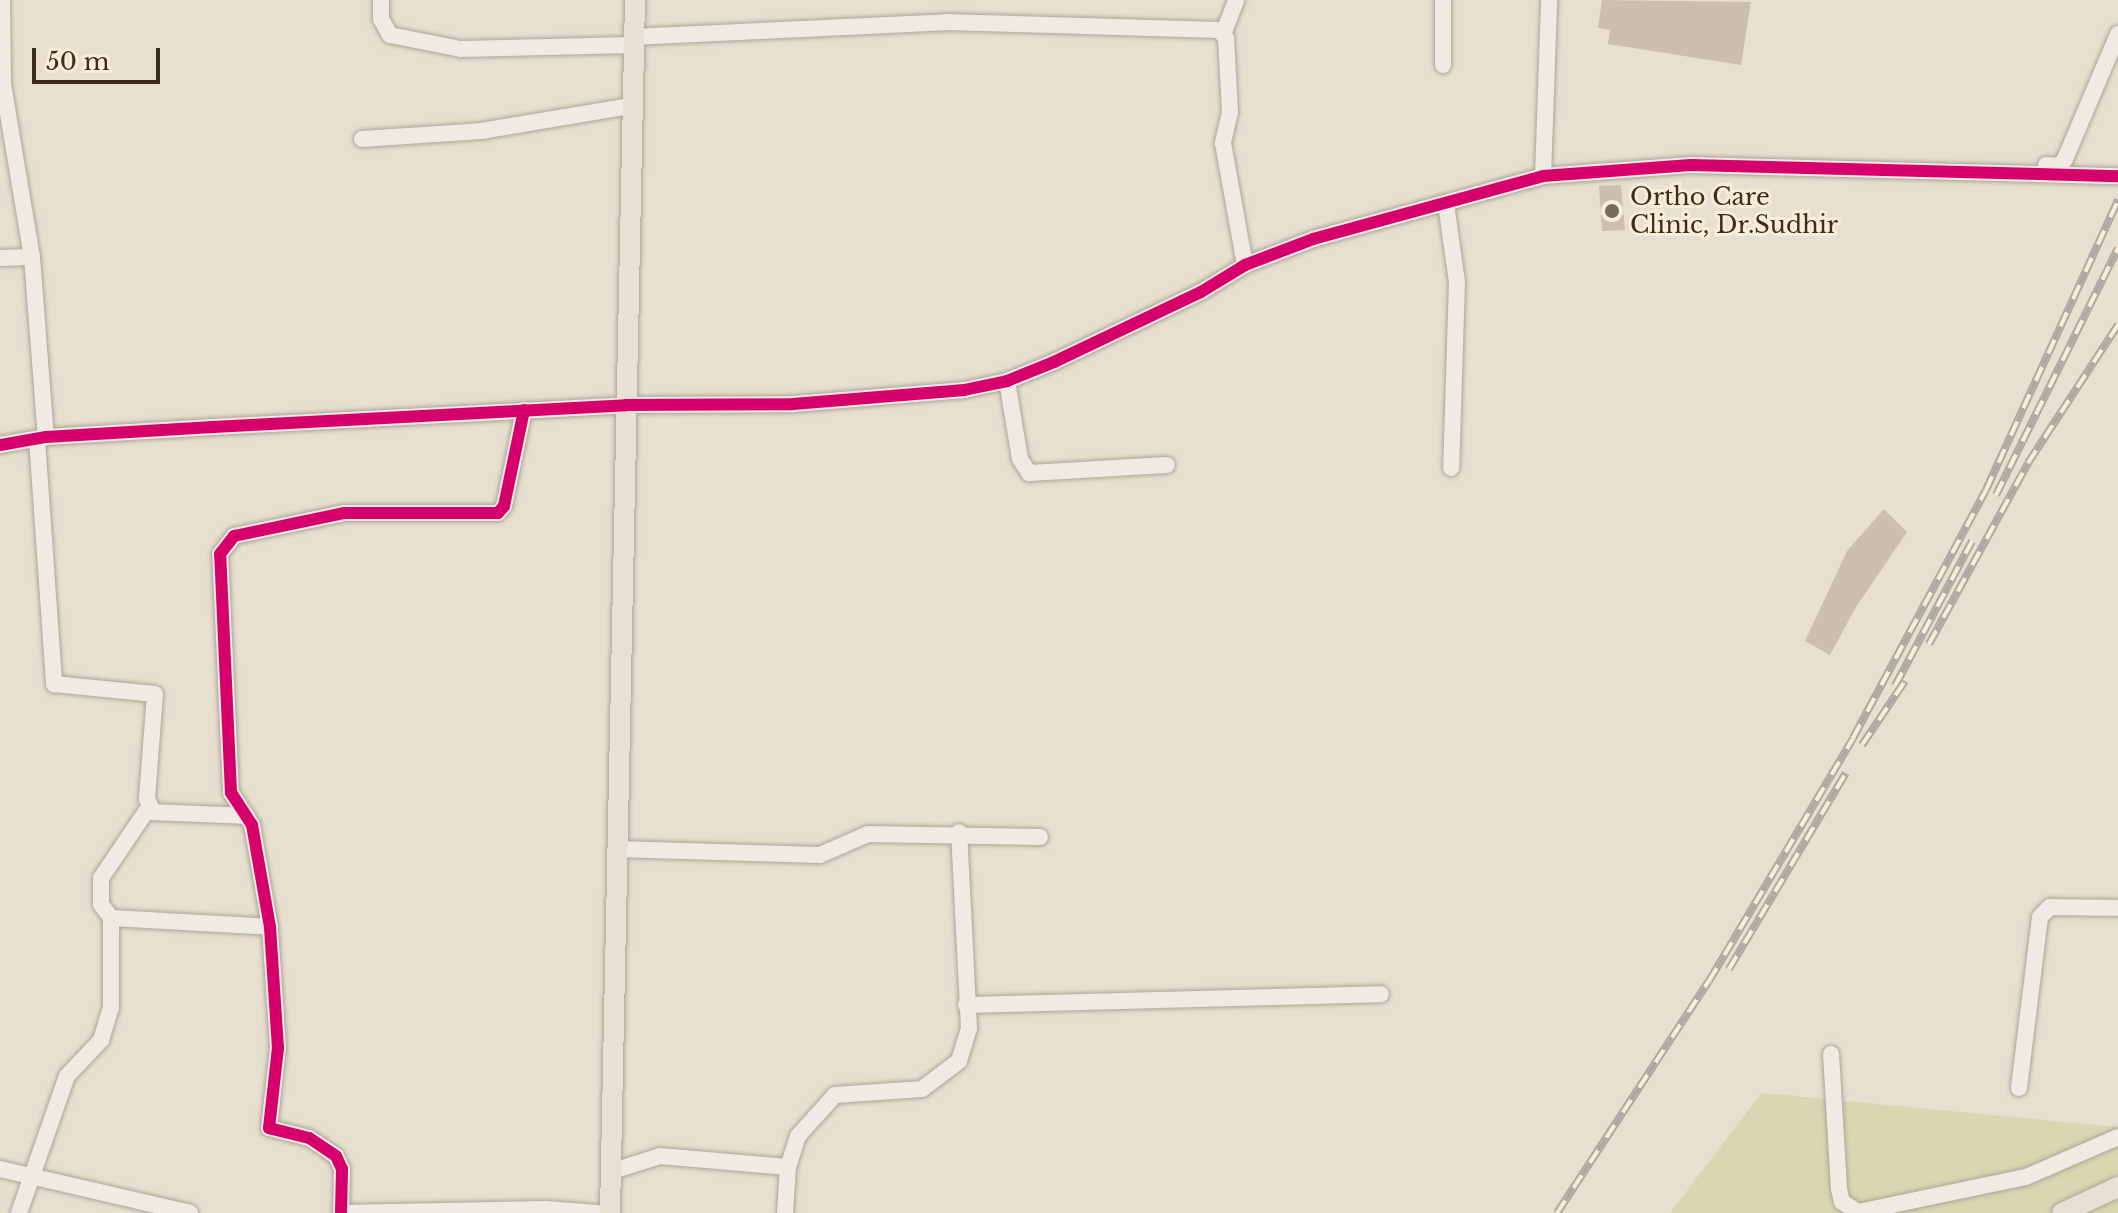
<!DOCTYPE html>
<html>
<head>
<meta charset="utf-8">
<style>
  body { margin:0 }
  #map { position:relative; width:2118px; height:1213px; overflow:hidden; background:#e7e0d0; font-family:"Libre Baskerville",serif }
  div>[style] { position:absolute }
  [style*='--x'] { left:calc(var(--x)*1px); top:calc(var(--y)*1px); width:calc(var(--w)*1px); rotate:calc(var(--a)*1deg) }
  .green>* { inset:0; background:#d8d7b2 }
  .building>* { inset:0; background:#ccbeb0 }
  .roads { filter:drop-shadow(0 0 2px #ada598) drop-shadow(0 0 2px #ada598) }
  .minor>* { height:16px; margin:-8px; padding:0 8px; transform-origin:8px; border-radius:8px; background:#efeae2 }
  .major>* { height:20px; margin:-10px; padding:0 10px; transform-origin:10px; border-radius:10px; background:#e7e0d3 }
  .rail>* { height:8px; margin-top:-4px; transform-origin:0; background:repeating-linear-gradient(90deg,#f8edd6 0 15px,#afaaa1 0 30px); box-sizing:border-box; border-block:2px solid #afaaa1 }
  .cycleway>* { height:12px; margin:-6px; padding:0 6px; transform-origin:6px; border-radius:6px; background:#d6006c }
  .dots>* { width:22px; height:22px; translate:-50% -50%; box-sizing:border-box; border:4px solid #f8edd6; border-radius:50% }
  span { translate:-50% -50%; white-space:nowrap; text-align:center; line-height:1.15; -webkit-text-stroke:6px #f8edd6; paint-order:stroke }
  .poi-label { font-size:24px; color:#3d2d1f }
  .left { translate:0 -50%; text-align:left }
  .scale { position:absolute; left:32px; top:48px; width:128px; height:36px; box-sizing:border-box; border:4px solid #3d2d1f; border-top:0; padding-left:10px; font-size:24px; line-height:28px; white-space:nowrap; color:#3d2d1f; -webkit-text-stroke:6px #f8edd6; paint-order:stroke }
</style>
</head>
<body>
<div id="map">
  <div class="green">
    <div style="clip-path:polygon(1761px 1093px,2118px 1127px,2118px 1213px,1670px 1213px)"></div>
  </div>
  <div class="building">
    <div style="clip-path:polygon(1602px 0,1751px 2px,1741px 65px,1608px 44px,1610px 30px,1598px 28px)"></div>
    <div style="clip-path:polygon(1621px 185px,1625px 230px,1602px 231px,1599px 186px)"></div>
    <div style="clip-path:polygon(1884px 509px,1907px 532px,1856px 607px,1830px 655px,1805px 641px,1847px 551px)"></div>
  </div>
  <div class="roads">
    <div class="minor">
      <div style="--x:2;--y:0;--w:84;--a:89.3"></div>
      <div style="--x:3;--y:84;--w:175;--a:80.5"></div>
      <div style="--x:32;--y:257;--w:181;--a:85.6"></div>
      <div style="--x:381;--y:0;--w:19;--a:90"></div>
      <div style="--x:381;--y:19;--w:18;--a:61"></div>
      <div style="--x:390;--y:35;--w:72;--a:11.2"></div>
      <div style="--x:461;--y:49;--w:172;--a:-1.3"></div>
      <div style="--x:1224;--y:32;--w:34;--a:-69"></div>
      <div style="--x:632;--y:37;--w:315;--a:-2.7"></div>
      <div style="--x:947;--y:22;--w:272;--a:1.7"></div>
      <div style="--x:1219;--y:30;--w:11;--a:49"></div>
      <div style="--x:1226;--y:38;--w:74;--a:86.9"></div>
      <div style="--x:1230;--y:112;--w:32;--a:103"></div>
      <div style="--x:1223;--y:143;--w:124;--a:79.8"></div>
      <div style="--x:1443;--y:65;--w:65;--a:-90"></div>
      <div style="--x:362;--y:139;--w:119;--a:-3.8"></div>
      <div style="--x:481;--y:131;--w:152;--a:-9.5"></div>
      <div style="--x:2046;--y:165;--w:13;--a:4"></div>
      <div style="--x:2059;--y:166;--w:9;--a:-49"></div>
      <div style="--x:2065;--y:159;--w:136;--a:-67"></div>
      <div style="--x:1543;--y:176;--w:176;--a:-88"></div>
      <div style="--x:1446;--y:204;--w:79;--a:82"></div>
      <div style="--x:1457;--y:282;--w:186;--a:91.8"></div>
      <div style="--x:0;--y:258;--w:32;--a:-2"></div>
      <div style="--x:1007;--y:381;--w:79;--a:80.5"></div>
      <div style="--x:1020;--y:459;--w:17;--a:57"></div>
      <div style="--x:1029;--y:473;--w:138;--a:-3.3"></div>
      <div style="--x:37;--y:439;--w:246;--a:86"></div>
      <div style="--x:54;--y:684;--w:101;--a:5.7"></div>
      <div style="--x:155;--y:694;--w:105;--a:94.4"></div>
      <div style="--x:147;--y:799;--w:14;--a:65"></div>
      <div style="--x:153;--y:812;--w:94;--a:2.4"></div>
      <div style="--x:0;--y:445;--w:47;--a:-9.9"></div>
      <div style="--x:46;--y:437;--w:167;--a:-3.4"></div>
      <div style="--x:213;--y:427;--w:414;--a:-3"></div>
      <div style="--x:626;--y:405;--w:167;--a:-0.3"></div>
      <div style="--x:793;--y:404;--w:172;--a:-4.7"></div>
      <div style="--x:964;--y:390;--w:44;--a:-11.8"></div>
      <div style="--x:1007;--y:381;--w:51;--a:-22"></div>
      <div style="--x:1054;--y:362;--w:163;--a:-25.5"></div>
      <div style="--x:1201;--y:292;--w:52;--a:-31.5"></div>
      <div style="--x:1245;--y:265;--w:73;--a:-20.9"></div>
      <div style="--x:1313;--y:239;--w:238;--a:-15.3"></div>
      <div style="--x:1543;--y:176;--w:148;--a:-4.3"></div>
      <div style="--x:1691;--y:165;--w:427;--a:1.5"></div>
      <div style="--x:616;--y:849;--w:204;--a:1.7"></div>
      <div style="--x:820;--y:855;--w:52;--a:-23.6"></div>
      <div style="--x:868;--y:834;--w:172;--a:1"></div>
      <div style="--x:111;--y:918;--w:17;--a:-126"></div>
      <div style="--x:101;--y:904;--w:26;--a:-90"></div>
      <div style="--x:101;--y:878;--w:86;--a:-55.9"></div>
      <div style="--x:966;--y:1005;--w:415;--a:-1.5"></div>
      <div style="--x:1831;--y:1054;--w:135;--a:86.6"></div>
      <div style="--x:1839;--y:1189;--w:13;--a:77"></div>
      <div style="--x:1842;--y:1202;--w:19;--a:32"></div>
      <div style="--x:1858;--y:1212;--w:172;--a:-11.8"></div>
      <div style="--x:2026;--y:1177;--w:100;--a:-23.5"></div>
      <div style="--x:2019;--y:1088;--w:172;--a:-83"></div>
      <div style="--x:2040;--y:917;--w:14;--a:-45"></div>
      <div style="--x:2050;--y:907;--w:68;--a:0.8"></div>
      <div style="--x:0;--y:1169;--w:195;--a:13"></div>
      <div style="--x:613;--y:1171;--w:49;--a:-17.7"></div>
      <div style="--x:660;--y:1156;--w:128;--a:4.9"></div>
      <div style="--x:19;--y:1213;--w:145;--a:-70.7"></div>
      <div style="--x:67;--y:1076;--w:50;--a:-46.6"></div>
      <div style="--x:101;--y:1040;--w:34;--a:-73"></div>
      <div style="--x:111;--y:1008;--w:90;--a:-90"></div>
      <div style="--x:111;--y:918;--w:159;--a:3.2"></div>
      <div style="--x:341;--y:1213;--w:44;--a:-88.7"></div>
      <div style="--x:342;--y:1169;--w:14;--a:-115"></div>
      <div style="--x:336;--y:1156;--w:32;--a:-146"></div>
      <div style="--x:309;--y:1138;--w:41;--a:-166"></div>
      <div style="--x:269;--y:1128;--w:81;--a:-83.6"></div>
      <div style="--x:278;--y:1048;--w:121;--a:-93.8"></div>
      <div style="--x:270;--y:927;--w:104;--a:-100"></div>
      <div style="--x:252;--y:825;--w:38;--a:-123"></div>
      <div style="--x:231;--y:793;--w:239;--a:-92.6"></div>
      <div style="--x:220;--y:554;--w:23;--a:-52"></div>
      <div style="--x:234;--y:536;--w:112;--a:-11.8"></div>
      <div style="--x:344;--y:513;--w:154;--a:0"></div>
      <div style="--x:498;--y:513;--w:9;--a:-49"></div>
      <div style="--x:504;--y:506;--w:98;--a:-78.2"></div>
      <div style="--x:341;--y:1213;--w:205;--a:-1.1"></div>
      <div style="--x:546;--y:1209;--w:51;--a:4.5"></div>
      <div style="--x:785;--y:1213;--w:46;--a:-86.3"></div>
      <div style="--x:788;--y:1167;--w:33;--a:-72"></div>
      <div style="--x:798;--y:1136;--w:55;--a:-47.9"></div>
      <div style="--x:835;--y:1095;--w:87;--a:-3.9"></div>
      <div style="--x:922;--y:1089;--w:46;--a:-37.1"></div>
      <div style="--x:959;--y:1061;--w:34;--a:-73"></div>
      <div style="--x:969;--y:1028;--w:196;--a:-92.9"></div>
    </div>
    <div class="major">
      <div style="--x:610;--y:1213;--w:1213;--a:-88.82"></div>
      <div style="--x:2062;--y:1213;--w:62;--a:-24.9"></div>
    </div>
  </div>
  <div class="rail">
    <div style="--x:1996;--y:495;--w:275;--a:-63.7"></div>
    <div style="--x:1929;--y:644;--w:206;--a:-61.3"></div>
    <div style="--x:2028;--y:463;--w:165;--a:-56.9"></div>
    <div style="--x:1895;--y:686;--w:164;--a:-62"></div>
    <div style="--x:1862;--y:745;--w:77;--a:-56.1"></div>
    <div style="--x:1729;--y:969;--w:228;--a:-59.2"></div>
    <div style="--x:1557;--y:1213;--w:277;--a:-56.8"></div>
    <div style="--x:1709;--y:981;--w:282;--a:-59.3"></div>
    <div style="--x:1853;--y:738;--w:281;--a:-61.8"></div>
    <div style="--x:1986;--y:490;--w:319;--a:-65.5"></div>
  </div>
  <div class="cycleway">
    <div style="--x:0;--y:445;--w:47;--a:-9.9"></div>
    <div style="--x:46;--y:437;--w:167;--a:-3.4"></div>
    <div style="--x:213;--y:427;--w:414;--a:-3"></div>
    <div style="--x:626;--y:405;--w:167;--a:-0.3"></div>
    <div style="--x:793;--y:404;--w:172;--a:-4.7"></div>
    <div style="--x:964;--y:390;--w:44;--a:-11.8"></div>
    <div style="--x:1007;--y:381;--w:51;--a:-22"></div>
    <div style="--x:1054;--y:362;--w:163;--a:-25.5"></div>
    <div style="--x:1201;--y:292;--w:52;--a:-31.5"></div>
    <div style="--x:1245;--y:265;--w:73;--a:-20.9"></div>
    <div style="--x:1313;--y:239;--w:238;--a:-15.3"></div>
    <div style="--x:1543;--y:176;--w:148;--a:-4.3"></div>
    <div style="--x:1691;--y:165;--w:427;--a:1.5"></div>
    <div style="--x:341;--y:1213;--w:44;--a:-88.7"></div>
    <div style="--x:342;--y:1169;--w:14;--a:-115"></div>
    <div style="--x:336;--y:1156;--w:32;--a:-146"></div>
    <div style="--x:309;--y:1138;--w:41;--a:-166"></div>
    <div style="--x:269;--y:1128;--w:81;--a:-83.6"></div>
    <div style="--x:278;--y:1048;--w:121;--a:-93.8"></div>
    <div style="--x:270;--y:927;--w:104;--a:-100"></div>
    <div style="--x:252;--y:825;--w:38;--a:-123"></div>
    <div style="--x:231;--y:793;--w:239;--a:-92.6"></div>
    <div style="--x:220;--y:554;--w:23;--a:-52"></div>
    <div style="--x:234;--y:536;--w:112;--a:-11.8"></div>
    <div style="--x:344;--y:513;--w:154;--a:0"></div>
    <div style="--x:498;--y:513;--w:9;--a:-49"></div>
    <div style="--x:504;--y:506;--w:98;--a:-78.2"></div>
  </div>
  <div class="dots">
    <div style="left:1612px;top:211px;background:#786c5d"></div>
  </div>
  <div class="poi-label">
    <span class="left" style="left:1630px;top:211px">Ortho Care<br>Clinic, Dr.Sudhir</span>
  </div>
  <div class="scale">50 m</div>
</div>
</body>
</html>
